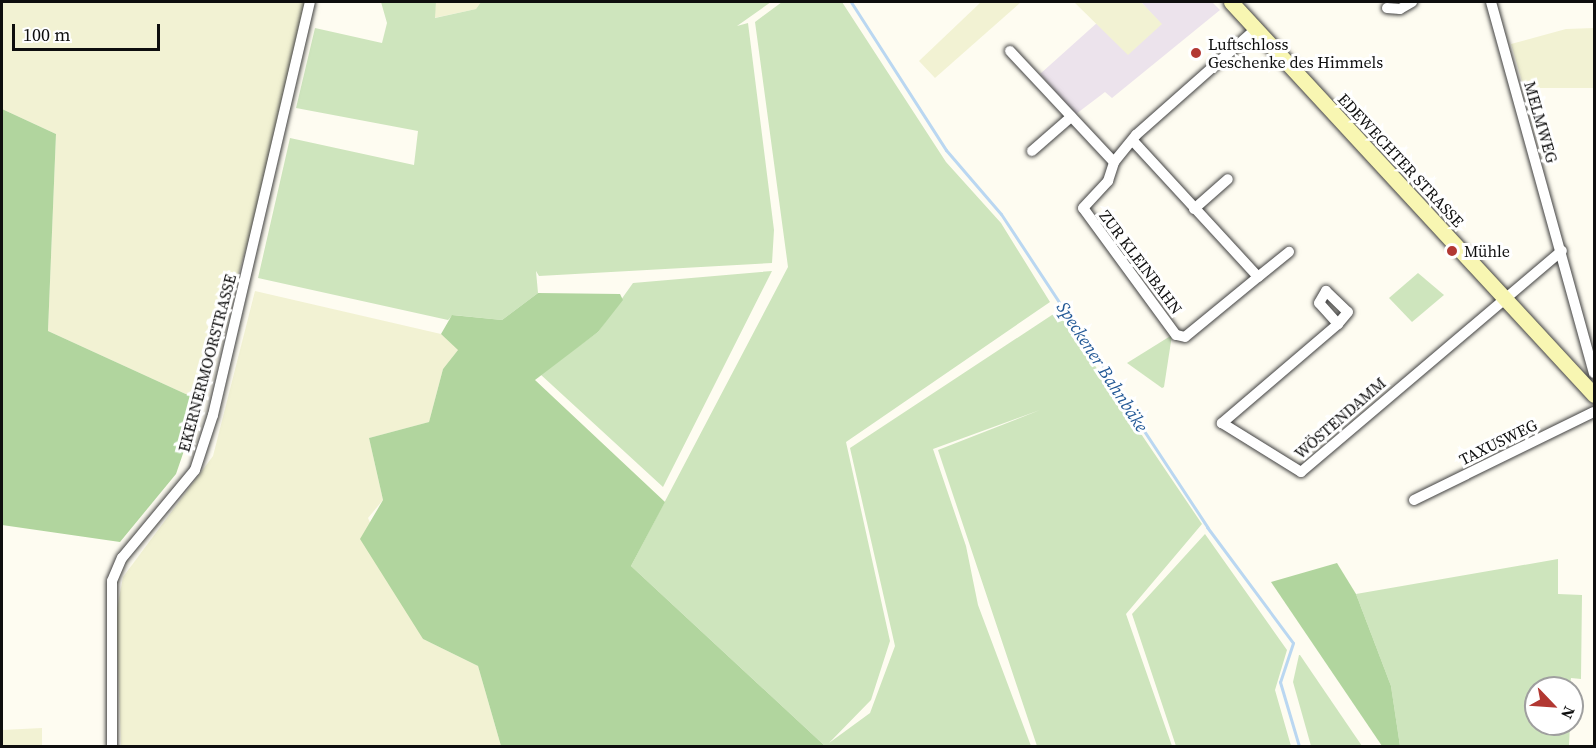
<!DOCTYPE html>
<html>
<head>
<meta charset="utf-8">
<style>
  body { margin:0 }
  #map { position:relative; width:1596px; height:748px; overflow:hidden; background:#fefcf1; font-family:"Source Serif 4",serif }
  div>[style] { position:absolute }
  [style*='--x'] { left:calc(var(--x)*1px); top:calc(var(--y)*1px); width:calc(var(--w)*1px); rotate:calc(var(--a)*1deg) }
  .industrial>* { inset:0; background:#ece3ec }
  .farmland>* { inset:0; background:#f2f2d3 }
  .green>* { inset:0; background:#cee5bd }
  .forest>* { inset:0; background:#b1d59e }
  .stream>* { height:3px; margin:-1.5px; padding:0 1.5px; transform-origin:1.5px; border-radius:1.5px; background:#bad7f1 }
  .roads { filter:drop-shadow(0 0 2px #414141) drop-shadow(0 0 2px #414141) }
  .street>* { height:10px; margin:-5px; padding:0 5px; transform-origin:5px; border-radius:5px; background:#fff }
  .secondary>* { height:15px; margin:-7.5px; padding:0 7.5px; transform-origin:7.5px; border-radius:7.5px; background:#f8f6b2 }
  .dots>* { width:16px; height:16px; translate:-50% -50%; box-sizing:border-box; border:3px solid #fff; border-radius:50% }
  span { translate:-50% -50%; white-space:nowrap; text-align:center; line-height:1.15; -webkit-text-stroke:6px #fff; paint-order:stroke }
  .poi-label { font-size:16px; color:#0e0e0e }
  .left { translate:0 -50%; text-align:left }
  .street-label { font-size:16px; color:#0e0e0e }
  .water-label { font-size:18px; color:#225895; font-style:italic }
  .frame { position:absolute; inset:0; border:3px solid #0e0e0e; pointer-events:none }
  .north { position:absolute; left:1524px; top:676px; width:60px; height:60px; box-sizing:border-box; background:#fff; border:2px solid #9f9f9f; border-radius:50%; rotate:115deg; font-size:16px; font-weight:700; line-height:24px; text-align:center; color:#0e0e0e }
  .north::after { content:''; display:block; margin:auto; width:21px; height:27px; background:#b23832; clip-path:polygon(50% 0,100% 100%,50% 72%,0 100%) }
  .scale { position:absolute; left:12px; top:24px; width:148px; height:27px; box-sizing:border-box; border:3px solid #0e0e0e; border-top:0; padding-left:8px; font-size:18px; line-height:21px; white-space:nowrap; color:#0e0e0e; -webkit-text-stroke:4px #fff; paint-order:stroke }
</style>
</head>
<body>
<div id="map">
  <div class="industrial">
    <div style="clip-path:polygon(1141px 2px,1212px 2px,1220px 10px,1112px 98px,1105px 92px,1076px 114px,1040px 74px,1098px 22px,1128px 54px,1161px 24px)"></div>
  </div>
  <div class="farmland">
    <div style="clip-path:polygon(2px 2px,305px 2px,255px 218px,201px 401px,48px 331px,56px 134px,2px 109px)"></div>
    <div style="clip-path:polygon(436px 2px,481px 2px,476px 9px,434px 18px)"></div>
    <div style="clip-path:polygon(981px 2px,1021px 2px,935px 78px,919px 61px)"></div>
    <div style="clip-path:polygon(1074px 2px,1141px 2px,1162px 24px,1128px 55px)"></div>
    <div style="clip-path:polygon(1594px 28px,1594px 88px,1524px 88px,1511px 44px,1566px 29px)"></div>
    <div style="clip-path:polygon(255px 291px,441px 334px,459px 349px,443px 369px,429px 422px,369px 438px,383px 500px,368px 518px,423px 639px,478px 666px,501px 746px,121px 746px,116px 614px,123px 577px,213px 456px)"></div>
    <div style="clip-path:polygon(42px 728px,42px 746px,2px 746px,2px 730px)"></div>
  </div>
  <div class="green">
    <div style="clip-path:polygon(381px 2px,436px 2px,435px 18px,476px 9px,481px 2px,771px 2px,737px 26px,748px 23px,774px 230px,772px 263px,539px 276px,536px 271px,538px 293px,502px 320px,453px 315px,448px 320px,258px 278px,290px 138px,414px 165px,418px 131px,296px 108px,315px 28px,382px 43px,387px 23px)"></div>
    <div style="clip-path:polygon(782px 2px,842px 2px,946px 162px,1001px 223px,1050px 302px,846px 442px,890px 641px,871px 700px,829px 743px,870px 713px,895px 646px,850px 448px,1058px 311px,1202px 524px,1126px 614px,1172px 746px,1037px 746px,938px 450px,1040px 410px,933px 449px,966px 546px,978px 605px,1031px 746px,825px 746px,631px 566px,788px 267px,755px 22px)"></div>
    <div style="clip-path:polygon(772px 271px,663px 487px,540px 374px,598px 332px,633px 283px)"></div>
    <div style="clip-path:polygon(1418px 273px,1444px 295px,1412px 322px,1389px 298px)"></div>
    <div style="clip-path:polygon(1172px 335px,1164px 387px,1162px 388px,1127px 363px)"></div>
    <div style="clip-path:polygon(1205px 534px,1287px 650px,1275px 690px,1291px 746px,1176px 746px,1132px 614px)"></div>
    <div style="clip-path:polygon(1558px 559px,1558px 594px,1582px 595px,1581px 679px,1571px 678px,1570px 688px,1536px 688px,1536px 724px,1570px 724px,1569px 746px,1400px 746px,1391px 686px,1356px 594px)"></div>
    <div style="clip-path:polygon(1299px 655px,1300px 655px,1362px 746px,1311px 746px,1293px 682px)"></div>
  </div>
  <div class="forest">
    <div style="clip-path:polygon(2px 109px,56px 134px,48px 331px,201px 401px,176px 474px,120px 542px,2px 525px)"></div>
    <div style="clip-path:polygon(538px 293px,620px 294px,623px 300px,598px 332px,535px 380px,665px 502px,631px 566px,825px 746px,501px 746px,478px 666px,423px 639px,360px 539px,383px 500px,369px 438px,429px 422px,443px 369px,458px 350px,441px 334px,452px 315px,502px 320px)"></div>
    <div style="clip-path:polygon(1337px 563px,1356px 594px,1391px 686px,1400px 746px,1382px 746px,1271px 582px)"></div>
  </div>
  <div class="stream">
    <div style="--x:851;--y:2;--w:176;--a:57.3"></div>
    <div style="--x:946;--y:150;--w:84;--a:49.3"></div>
    <div style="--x:1001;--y:214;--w:375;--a:56.6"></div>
    <div style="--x:1207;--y:527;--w:144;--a:53.4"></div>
    <div style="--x:1293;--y:643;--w:41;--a:108.4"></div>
    <div style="--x:1280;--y:682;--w:67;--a:73.5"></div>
  </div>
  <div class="roads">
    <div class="street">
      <div style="--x:1491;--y:2;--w:385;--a:74.5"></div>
      <div style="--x:1387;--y:8;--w:13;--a:4"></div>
      <div style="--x:1400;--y:9;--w:14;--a:-30"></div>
      <div style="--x:1010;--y:51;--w:152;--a:46.9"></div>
      <div style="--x:1134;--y:142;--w:183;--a:47.4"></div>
      <div style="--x:1258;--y:277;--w:94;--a:140.6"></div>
      <div style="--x:1185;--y:337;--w:9;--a:-167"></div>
      <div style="--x:1176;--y:335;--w:157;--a:-126.2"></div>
      <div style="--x:1083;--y:208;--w:37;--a:-47"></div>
      <div style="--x:1108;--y:181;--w:20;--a:-72"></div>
      <div style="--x:1114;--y:162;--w:35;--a:-51"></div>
      <div style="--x:1136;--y:135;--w:160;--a:-41.5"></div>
      <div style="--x:1032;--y:151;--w:52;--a:-41.1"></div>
      <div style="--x:1194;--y:209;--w:45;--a:-41.4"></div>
      <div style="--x:1258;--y:277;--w:40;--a:-39"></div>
      <div style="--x:1338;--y:324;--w:28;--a:-132"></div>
      <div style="--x:1319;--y:303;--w:14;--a:-60"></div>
      <div style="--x:1326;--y:291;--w:30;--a:44"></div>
      <div style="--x:1348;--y:312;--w:16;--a:130"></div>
      <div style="--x:1338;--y:324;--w:153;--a:139.5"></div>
      <div style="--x:1222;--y:423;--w:93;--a:31.8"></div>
      <div style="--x:1301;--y:472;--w:342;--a:-40.3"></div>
      <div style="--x:1414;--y:500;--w:200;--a:-26.1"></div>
      <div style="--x:112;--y:746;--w:165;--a:-90"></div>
      <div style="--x:112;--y:581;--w:25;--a:-67"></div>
      <div style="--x:122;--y:558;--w:114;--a:-50.3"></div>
      <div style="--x:195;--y:470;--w:58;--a:-71.9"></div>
      <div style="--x:213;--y:415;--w:424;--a:-76.8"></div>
    </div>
    <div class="secondary">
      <div style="--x:1231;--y:2;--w:535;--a:47.27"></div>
    </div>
  </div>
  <div class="dots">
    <div style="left:1196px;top:53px;background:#b23832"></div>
    <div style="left:1452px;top:251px;background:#b23832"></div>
  </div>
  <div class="poi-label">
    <span class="left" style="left:1208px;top:53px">Luftschloss<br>Geschenke des Himmels</span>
    <span class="left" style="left:1464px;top:251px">Mühle</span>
  </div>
  <div class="street-label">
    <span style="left:1541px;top:122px;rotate:74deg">MELMWEG</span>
    <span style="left:1401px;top:160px;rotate:47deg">EDEWECHTER STRASSE</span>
    <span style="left:1141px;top:262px;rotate:53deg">ZUR KLEINBAHN</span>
    <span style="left:207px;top:363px;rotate:-75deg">EKERNERMOORSTRASSE</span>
    <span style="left:1340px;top:418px;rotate:-41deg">WÖSTENDAMM</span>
    <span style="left:1498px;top:442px;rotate:-26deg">TAXUSWEG</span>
  </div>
  <div class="water-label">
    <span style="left:1102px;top:367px;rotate:57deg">Speckener Bahnbäke</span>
  </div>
  <div class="frame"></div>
  <div class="north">N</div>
  <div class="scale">100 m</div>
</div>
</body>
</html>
